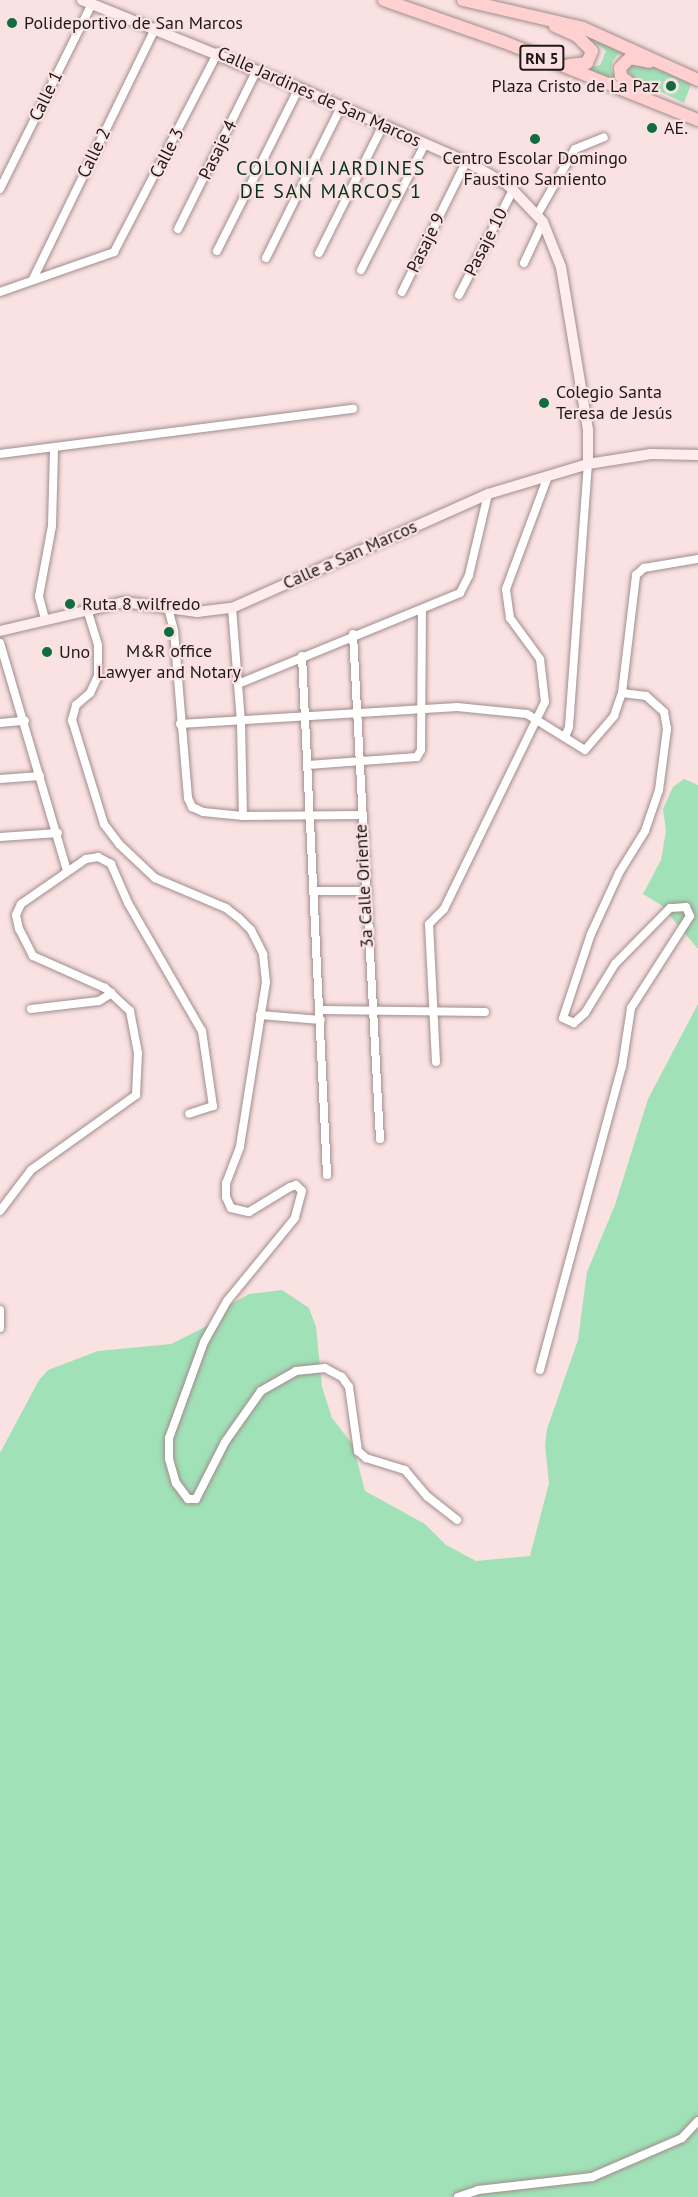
<!DOCTYPE html>
<html>
<head>
<meta charset="utf-8">
<style>
  body { margin:0 }
  #map { position:relative; width:698px; height:2197px; overflow:hidden; background:#fae2e2; font-family:"PT Sans",sans-serif }
  div>[style] { position:absolute }
  [style*='--x'] { left:calc(var(--x)*1px); top:calc(var(--y)*1px); width:calc(var(--w)*1px); rotate:calc(var(--a)*1deg) }
  .green>* { inset:0; background:#a0e1b7 }
  .roads { filter:drop-shadow(0 0 2px #a28c8c) drop-shadow(0 0 2px #a28c8c) }
  .minor>* { height:8px; margin:-4px; padding:0 4px; transform-origin:4px; border-radius:4px; background:#fff }
  .secondary>* { height:10px; margin:-5px; padding:0 5px; transform-origin:5px; border-radius:5px; background:#ffeded }
  .trunk>* { height:12px; margin:-6px; padding:0 6px; transform-origin:6px; border-radius:6px; background:#ffd0d0 }
  .dots>* { width:16px; height:16px; translate:-50% -50%; box-sizing:border-box; border:3px solid #fae2e2; border-radius:50% }
  span { translate:-50% -50%; white-space:nowrap; text-align:center; line-height:1.15; -webkit-text-stroke:4.5px #fae2e2; paint-order:stroke }
  .shield-label span { padding:2px 4px; background:#fae2e2; border:2px solid; border-radius:4px; -webkit-text-stroke-width:0 }
  .shield-label { font-size:16px; color:#201818; font-weight:700 }
  .poi-label { font-size:18px; color:#201818 }
  .left { translate:0 -50%; text-align:left }
  .right { translate:-100% -50%; text-align:right }
  .street-label { font-size:18px; color:#201818 }
  .neighbourhood-label { font-size:20px; color:#08321c; letter-spacing:1.5px }
</style>
</head>
<body>
<div id="map">
  <div class="green">
    <div style="clip-path:polygon(584px 33px,633px 51px,618px 54px,612px 62px,611px 71px,621px 82px,582px 69px,600px 65px,606px 51px)"></div>
    <div style="clip-path:polygon(631px 64px,651px 66px,691px 84px,684px 103px,633px 78px,628px 70px)"></div>
    <div style="clip-path:polygon(684px 779px,698px 785px,698px 949px,661px 905px,643px 894px,661px 860px,666px 831px,663px 809px,673px 787px)"></div>
    <div style="clip-path:polygon(698px 1004px,698px 2197px,0 2197px,0 1453px,39px 1380px,48px 1370px,98px 1351px,171px 1344px,207px 1326px,226px 1307px,249px 1294px,282px 1290px,309px 1308px,316px 1327px,322px 1387px,332px 1418px,353px 1445px,365px 1491px,425px 1524px,446px 1545px,476px 1561px,530px 1556px,549px 1483px,545px 1445px,547px 1429px,578px 1340px,587px 1272px,615px 1205px,648px 1099px)"></div>
  </div>
  <div class="roads">
    <div class="minor">
      <div style="--x:0;--y:189;--w:207;--a:-63.6"></div>
      <div style="--x:537;--y:215;--w:76;--a:-60.1"></div>
      <div style="--x:575;--y:149;--w:31;--a:-22"></div>
      <div style="--x:178;--y:229;--w:178;--a:-63.6"></div>
      <div style="--x:217;--y:251;--w:182;--a:-63.3"></div>
      <div style="--x:319;--y:253;--w:143;--a:-63.4"></div>
      <div style="--x:266;--y:258;--w:169;--a:-63.6"></div>
      <div style="--x:524;--y:263;--w:45;--a:-65.1"></div>
      <div style="--x:361;--y:270;--w:141;--a:-63.1"></div>
      <div style="--x:33;--y:279;--w:280;--a:-64"></div>
      <div style="--x:0;--y:292;--w:121;--a:-19.3"></div>
      <div style="--x:114;--y:252;--w:225;--a:-62.5"></div>
      <div style="--x:402;--y:292;--w:145;--a:-63.8"></div>
      <div style="--x:459;--y:295;--w:118;--a:-62.8"></div>
      <div style="--x:0;--y:454;--w:356;--a:-7.3"></div>
      <div style="--x:168;--y:608;--w:24;--a:75"></div>
      <div style="--x:174;--y:631;--w:168;--a:85.2"></div>
      <div style="--x:188;--y:798;--w:10;--a:66"></div>
      <div style="--x:192;--y:807;--w:12;--a:24"></div>
      <div style="--x:203;--y:812;--w:40;--a:5.7"></div>
      <div style="--x:243;--y:816;--w:118;--a:-0.5"></div>
      <div style="--x:232;--y:608;--w:114;--a:85.5"></div>
      <div style="--x:241;--y:722;--w:94;--a:88.8"></div>
      <div style="--x:87;--y:609;--w:38;--a:73"></div>
      <div style="--x:98;--y:645;--w:31;--a:90"></div>
      <div style="--x:98;--y:676;--w:19;--a:115"></div>
      <div style="--x:90;--y:693;--w:18;--a:139"></div>
      <div style="--x:76;--y:705;--w:16;--a:105"></div>
      <div style="--x:72;--y:720;--w:109;--a:72.9"></div>
      <div style="--x:104;--y:824;--w:25;--a:53"></div>
      <div style="--x:119;--y:844;--w:50;--a:43.4"></div>
      <div style="--x:155;--y:878;--w:77;--a:22.9"></div>
      <div style="--x:226;--y:908;--w:16;--a:38"></div>
      <div style="--x:239;--y:918;--w:17;--a:45"></div>
      <div style="--x:251;--y:930;--w:27;--a:63"></div>
      <div style="--x:263;--y:954;--w:28;--a:84"></div>
      <div style="--x:266;--y:982;--w:167;--a:99"></div>
      <div style="--x:240;--y:1147;--w:39;--a:111"></div>
      <div style="--x:226;--y:1183;--w:14;--a:90"></div>
      <div style="--x:226;--y:1197;--w:12;--a:66"></div>
      <div style="--x:231;--y:1208;--w:18;--a:13"></div>
      <div style="--x:249;--y:1212;--w:48;--a:-31.4"></div>
      <div style="--x:290;--y:1187;--w:6;--a:-18"></div>
      <div style="--x:296;--y:1185;--w:8;--a:45"></div>
      <div style="--x:302;--y:1191;--w:28;--a:105"></div>
      <div style="--x:295;--y:1218;--w:107;--a:129.3"></div>
      <div style="--x:227;--y:1301;--w:47;--a:119.3"></div>
      <div style="--x:204;--y:1342;--w:102;--a:110"></div>
      <div style="--x:169;--y:1438;--w:21;--a:90"></div>
      <div style="--x:169;--y:1459;--w:25;--a:74"></div>
      <div style="--x:176;--y:1483;--w:20;--a:53"></div>
      <div style="--x:188;--y:1499;--w:8;--a:0"></div>
      <div style="--x:196;--y:1499;--w:64;--a:-63"></div>
      <div style="--x:225;--y:1442;--w:62;--a:-54.8"></div>
      <div style="--x:261;--y:1391;--w:40;--a:-29.7"></div>
      <div style="--x:296;--y:1371;--w:29;--a:-6"></div>
      <div style="--x:325;--y:1368;--w:19;--a:28"></div>
      <div style="--x:342;--y:1377;--w:12;--a:55"></div>
      <div style="--x:349;--y:1387;--w:65;--a:82"></div>
      <div style="--x:358;--y:1451;--w:11;--a:41"></div>
      <div style="--x:366;--y:1458;--w:41;--a:17.1"></div>
      <div style="--x:405;--y:1470;--w:35;--a:50"></div>
      <div style="--x:428;--y:1497;--w:37;--a:38"></div>
      <div style="--x:45;--y:619;--w:24;--a:-105"></div>
      <div style="--x:39;--y:596;--w:71;--a:-79.5"></div>
      <div style="--x:52;--y:526;--w:77;--a:-88.5"></div>
      <div style="--x:353;--y:634;--w:506;--a:86.94"></div>
      <div style="--x:0;--y:643;--w:237;--a:73.6"></div>
      <div style="--x:302;--y:656;--w:520;--a:87.24"></div>
      <div style="--x:238;--y:684;--w:240;--a:-22.3"></div>
      <div style="--x:460;--y:593;--w:20;--a:-63"></div>
      <div style="--x:469;--y:575;--w:83;--a:-76.8"></div>
      <div style="--x:0;--y:723;--w:25;--a:-5"></div>
      <div style="--x:180;--y:724;--w:278;--a:-3.5"></div>
      <div style="--x:457;--y:707;--w:70;--a:5.7"></div>
      <div style="--x:527;--y:714;--w:68;--a:31.8"></div>
      <div style="--x:585;--y:750;--w:45;--a:-49.5"></div>
      <div style="--x:614;--y:716;--w:24;--a:-71"></div>
      <div style="--x:622;--y:693;--w:119;--a:-83.2"></div>
      <div style="--x:636;--y:575;--w:11;--a:-41"></div>
      <div style="--x:644;--y:568;--w:55;--a:-9.5"></div>
      <div style="--x:565;--y:737;--w:11;--a:-68"></div>
      <div style="--x:569;--y:727;--w:264;--a:-85.9"></div>
      <div style="--x:308;--y:765;--w:109;--a:-4.2"></div>
      <div style="--x:417;--y:757;--w:8;--a:-60"></div>
      <div style="--x:421;--y:750;--w:138;--a:-89.6"></div>
      <div style="--x:0;--y:779;--w:40;--a:-4.3"></div>
      <div style="--x:0;--y:837;--w:58;--a:-3.9"></div>
      <div style="--x:314;--y:891;--w:51;--a:0"></div>
      <div style="--x:31;--y:1009;--w:68;--a:-6.7"></div>
      <div style="--x:99;--y:1001;--w:15;--a:-32"></div>
      <div style="--x:321;--y:1010;--w:164;--a:0.7"></div>
      <div style="--x:260;--y:1015;--w:61;--a:4.7"></div>
      <div style="--x:436;--y:1062;--w:138;--a:-92.9"></div>
      <div style="--x:429;--y:924;--w:21;--a:-45"></div>
      <div style="--x:444;--y:909;--w:230;--a:-64"></div>
      <div style="--x:545;--y:702;--w:43;--a:-96.6"></div>
      <div style="--x:540;--y:659;--w:51;--a:-126.2"></div>
      <div style="--x:510;--y:618;--w:29;--a:-98"></div>
      <div style="--x:506;--y:589;--w:121;--a:-69.6"></div>
      <div style="--x:0;--y:1211;--w:51;--a:-52.9"></div>
      <div style="--x:31;--y:1170;--w:129;--a:-35.5"></div>
      <div style="--x:136;--y:1095;--w:42;--a:-87.3"></div>
      <div style="--x:138;--y:1053;--w:43;--a:-100.8"></div>
      <div style="--x:130;--y:1011;--w:34;--a:-137"></div>
      <div style="--x:105;--y:988;--w:79;--a:-156"></div>
      <div style="--x:33;--y:956;--w:30;--a:-117"></div>
      <div style="--x:19;--y:929;--w:14;--a:-102"></div>
      <div style="--x:16;--y:915;--w:12;--a:-66"></div>
      <div style="--x:21;--y:904;--w:79;--a:-34.7"></div>
      <div style="--x:86;--y:859;--w:12;--a:-9"></div>
      <div style="--x:98;--y:857;--w:15;--a:28"></div>
      <div style="--x:111;--y:864;--w:43;--a:66.4"></div>
      <div style="--x:128;--y:903;--w:148;--a:60"></div>
      <div style="--x:202;--y:1031;--w:76;--a:81.7"></div>
      <div style="--x:213;--y:1106;--w:25;--a:162"></div>
      <div style="--x:0;--y:1310;--w:18;--a:90"></div>
      <div style="--x:540;--y:1370;--w:314;--a:-74.9"></div>
      <div style="--x:622;--y:1067;--w:60;--a:-81.3"></div>
      <div style="--x:631;--y:1008;--w:109;--a:-57.3"></div>
      <div style="--x:690;--y:916;--w:10;--a:-114"></div>
      <div style="--x:686;--y:907;--w:16;--a:176"></div>
      <div style="--x:670;--y:908;--w:78;--a:134.5"></div>
      <div style="--x:615;--y:964;--w:57;--a:121.5"></div>
      <div style="--x:585;--y:1013;--w:15;--a:138"></div>
      <div style="--x:574;--y:1023;--w:12;--a:-156"></div>
      <div style="--x:563;--y:1018;--w:89;--a:-71.6"></div>
      <div style="--x:591;--y:934;--w:67;--a:-65.3"></div>
      <div style="--x:619;--y:873;--w:49;--a:-58.2"></div>
      <div style="--x:645;--y:831;--w:43;--a:-71.1"></div>
      <div style="--x:659;--y:790;--w:62;--a:-82.5"></div>
      <div style="--x:667;--y:729;--w:17;--a:-100"></div>
      <div style="--x:664;--y:712;--w:24;--a:-138"></div>
      <div style="--x:646;--y:696;--w:24;--a:-173"></div>
      <div style="--x:458;--y:2197;--w:21;--a:-19"></div>
      <div style="--x:478;--y:2190;--w:115;--a:-6.5"></div>
      <div style="--x:592;--y:2177;--w:98;--a:-23.4"></div>
      <div style="--x:682;--y:2138;--w:23;--a:-47"></div>
    </div>
    <div class="secondary">
      <div style="--x:82;--y:0;--w:234;--a:22.1"></div>
      <div style="--x:299;--y:88;--w:188;--a:23.8"></div>
      <div style="--x:471;--y:164;--w:43;--a:29.6"></div>
      <div style="--x:508;--y:185;--w:51;--a:46.6"></div>
      <div style="--x:543;--y:222;--w:48;--a:68.2"></div>
      <div style="--x:561;--y:267;--w:165;--a:80.6"></div>
      <div style="--x:588;--y:430;--w:34;--a:90"></div>
      <div style="--x:0;--y:631;--w:127;--a:-13.2"></div>
      <div style="--x:124;--y:602;--w:74;--a:7.8"></div>
      <div style="--x:197;--y:612;--w:35;--a:-7"></div>
      <div style="--x:232;--y:608;--w:280;--a:-24"></div>
      <div style="--x:488;--y:494;--w:104;--a:-16.7"></div>
      <div style="--x:588;--y:464;--w:64;--a:-9"></div>
      <div style="--x:651;--y:454;--w:47;--a:1.2"></div>
    </div>
    <div class="trunk">
      <div style="--x:384;--y:0;--w:127;--a:19.3"></div>
      <div style="--x:504;--y:42;--w:209;--a:21.9"></div>
      <div style="--x:463;--y:0;--w:123;--a:13.1"></div>
      <div style="--x:583;--y:28;--w:126;--a:24.3"></div>
      <div style="--x:555;--y:26;--w:24;--a:24"></div>
      <div style="--x:577;--y:36;--w:21;--a:45"></div>
      <div style="--x:592;--y:51;--w:13;--a:113"></div>
      <div style="--x:587;--y:63;--w:18;--a:174"></div>
      <div style="--x:641;--y:93;--w:26;--a:-140"></div>
      <div style="--x:621;--y:76;--w:8;--a:-97"></div>
      <div style="--x:620;--y:68;--w:14;--a:-45"></div>
      <div style="--x:630;--y:58;--w:20;--a:11"></div>
    </div>
  </div>
  <div class="dots">
    <div style="left:12px;top:23px;background:#116c40"></div>
    <div style="left:671px;top:86px;background:#116c40"></div>
    <div style="left:652px;top:128px;background:#116c40"></div>
    <div style="left:535px;top:139px;background:#116c40"></div>
    <div style="left:544px;top:403px;background:#116c40"></div>
    <div style="left:70px;top:604px;background:#116c40"></div>
    <div style="left:169px;top:632px;background:#116c40"></div>
    <div style="left:47px;top:652px;background:#116c40"></div>
  </div>
  <div class="shield-label">
    <span style="left:542px;top:58px">RN 5</span>
  </div>
  <div class="poi-label">
    <span class="left" style="left:24px;top:23px">Polideportivo de San Marcos</span>
    <span class="right" style="left:659px;top:86px">Plaza Cristo de La Paz</span>
    <span class="left" style="left:664px;top:128px">AE.</span>
    <span style="left:535px;top:169px">Centro Escolar Domingo<br>Faustino Samiento</span>
    <span class="left" style="left:556px;top:403px">Colegio Santa<br>Teresa de Jesús</span>
    <span class="left" style="left:82px;top:604px">Ruta 8 wilfredo</span>
    <span class="left" style="left:59px;top:652px">Uno</span>
    <span style="left:169px;top:662px">M&amp;R office<br>Lawyer and Notary</span>
  </div>
  <div class="street-label">
    <span style="left:46px;top:96px;rotate:-64deg">Calle 1</span>
    <span style="left:319px;top:97px;rotate:24deg">Calle Jardines de San Marcos</span>
    <span style="left:218px;top:150px;rotate:-64deg">Pasaje 4</span>
    <span style="left:94px;top:153px;rotate:-64deg">Calle 2</span>
    <span style="left:167px;top:153px;rotate:-63deg">Calle 3</span>
    <span style="left:486px;top:242px;rotate:-63deg">Pasaje 10</span>
    <span style="left:426px;top:243px;rotate:-64deg">Pasaje 9</span>
    <span style="left:350px;top:555px;rotate:-24deg">Calle a San Marcos</span>
    <span style="left:364px;top:886px;rotate:-93deg">3a Calle Oriente</span>
  </div>
  <div class="neighbourhood-label">
    <span style="left:331px;top:180px">COLONIA JARDINES<br>DE SAN MARCOS 1</span>
  </div>
</div>
</body>
</html>
